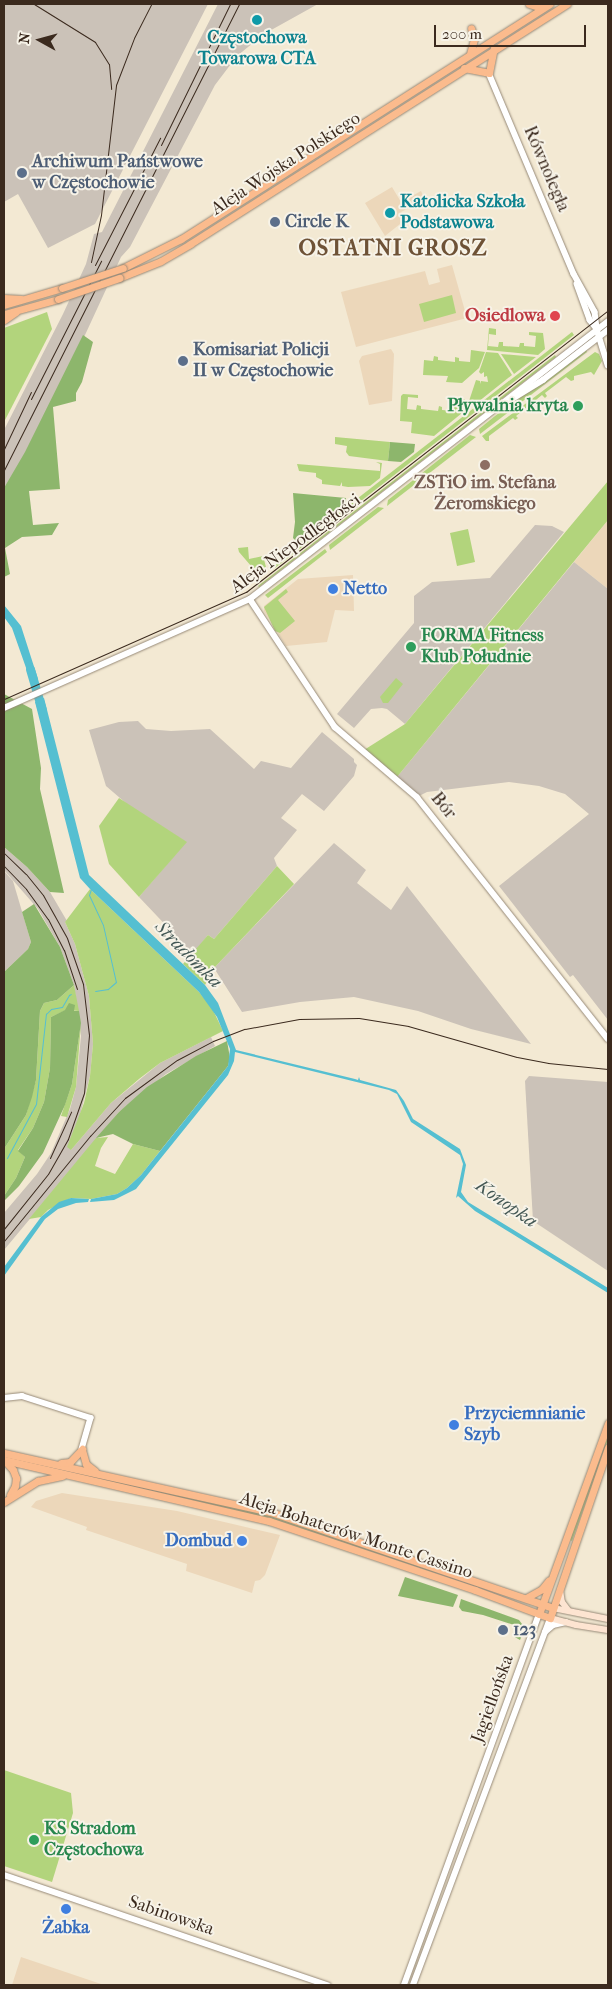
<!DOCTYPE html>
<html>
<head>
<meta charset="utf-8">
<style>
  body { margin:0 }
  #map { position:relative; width:612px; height:1989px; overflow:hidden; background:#f3e9d3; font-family:"IM FELL French Canon",serif }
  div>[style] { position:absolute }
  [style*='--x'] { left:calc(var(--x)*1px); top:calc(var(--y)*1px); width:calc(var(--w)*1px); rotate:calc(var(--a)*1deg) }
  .built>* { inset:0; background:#ecd7ba }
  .industrial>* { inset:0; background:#cbc2b8 }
  .green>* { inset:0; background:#b2d47c }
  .forest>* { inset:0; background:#8db66c }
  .water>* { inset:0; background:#55bfd1 }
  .stream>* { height:1px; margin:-0.5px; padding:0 0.5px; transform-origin:0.5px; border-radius:0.5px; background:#55bfd1 }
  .river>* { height:9px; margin:-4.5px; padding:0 4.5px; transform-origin:4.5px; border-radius:4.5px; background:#55bfd1 }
  .roads { filter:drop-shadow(0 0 1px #978a78) drop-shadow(0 0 1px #978a78) }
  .tertiary>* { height:5.5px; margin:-2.75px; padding:0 2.75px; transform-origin:2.75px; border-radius:2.75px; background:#fff }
  .secondary>* { height:6px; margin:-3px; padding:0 3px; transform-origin:3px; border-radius:3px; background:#fde4d1 }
  .primary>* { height:7px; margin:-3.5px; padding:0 3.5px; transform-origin:3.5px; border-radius:3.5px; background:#fbbb8d }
  .tram>* { height:1px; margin:-0.5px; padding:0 0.5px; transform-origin:0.5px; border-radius:0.5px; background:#3b2a1e }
  .rail>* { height:1px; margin:-0.5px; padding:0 0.5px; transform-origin:0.5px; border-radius:0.5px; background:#3b2a1e }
  .bridges { filter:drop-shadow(0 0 1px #978a78) drop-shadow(0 0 1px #978a78) }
  .primary-bridge>* { height:7px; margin:-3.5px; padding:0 3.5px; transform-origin:3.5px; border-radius:3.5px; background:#fbbb8d }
  .dots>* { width:14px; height:14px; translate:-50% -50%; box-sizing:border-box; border:2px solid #f7f3e8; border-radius:50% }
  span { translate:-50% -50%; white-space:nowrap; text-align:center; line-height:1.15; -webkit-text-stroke:4px #f7f3e8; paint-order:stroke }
  .culture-label { font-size:18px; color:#0d838f; font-weight:700 }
  .left { translate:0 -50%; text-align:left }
  .service-label { font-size:18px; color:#4e5e75; font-weight:700 }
  .street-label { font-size:18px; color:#3b2a1e }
  .health-label { font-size:18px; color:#be3a42; font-weight:700 }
  .right { translate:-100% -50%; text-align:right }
  .leisure-label { font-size:18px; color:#27864d; font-weight:700 }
  .education-label { font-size:18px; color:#785e54; font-weight:700 }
  .shop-label { font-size:18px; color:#366cbe; font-weight:700 }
  .water-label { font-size:19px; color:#435754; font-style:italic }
  .district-label { font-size:22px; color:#6e5236; font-weight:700; letter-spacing:1px }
  .frame { position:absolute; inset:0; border:5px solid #3b2a1e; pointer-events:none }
  .north { position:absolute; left:15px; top:15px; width:50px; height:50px; -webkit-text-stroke:4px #f7f3e8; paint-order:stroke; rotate:277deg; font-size:14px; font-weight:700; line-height:20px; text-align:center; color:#3b2a1e }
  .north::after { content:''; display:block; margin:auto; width:18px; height:22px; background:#3b2a1e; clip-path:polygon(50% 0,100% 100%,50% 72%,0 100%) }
  .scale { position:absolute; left:434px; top:25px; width:152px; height:22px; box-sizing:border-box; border:2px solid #3b2a1e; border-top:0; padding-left:6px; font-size:15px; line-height:18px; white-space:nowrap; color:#3b2a1e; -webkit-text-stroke:4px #f7f3e8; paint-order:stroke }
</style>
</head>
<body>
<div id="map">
  <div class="built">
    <div style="clip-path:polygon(392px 187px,401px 202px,421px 191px,425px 200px,401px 212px,405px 220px,385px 236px,365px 203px)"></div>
    <div style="clip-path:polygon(452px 265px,467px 318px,356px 347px,341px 292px,425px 271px,429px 285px,440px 282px,437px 269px)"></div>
    <div style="clip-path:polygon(391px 349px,394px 354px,392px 401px,369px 405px,359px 361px,362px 356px)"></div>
    <div style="clip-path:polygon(608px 520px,608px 589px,574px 562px)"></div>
    <div style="clip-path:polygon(353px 575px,354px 611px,335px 610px,327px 642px,286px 646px,264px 611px,264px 606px,298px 579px)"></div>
    <div style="clip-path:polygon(62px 1493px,177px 1511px,280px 1535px,265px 1575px,260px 1580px,255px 1581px,252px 1593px,186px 1571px,187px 1564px,86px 1530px,87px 1527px,31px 1507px,36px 1501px)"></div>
    <div style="clip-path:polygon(21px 1957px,104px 1985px,12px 1985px)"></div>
  </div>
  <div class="industrial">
    <div style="clip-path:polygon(4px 4px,208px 4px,95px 224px,48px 248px,18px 194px,4px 202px)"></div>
    <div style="clip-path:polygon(218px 4px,318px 4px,264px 34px,237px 56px,215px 85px,130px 247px,121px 257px,55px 400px,4px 495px,4px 430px,63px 314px,86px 264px,94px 234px,102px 232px)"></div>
    <div style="clip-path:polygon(535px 525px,552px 526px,564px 532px,405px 724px,387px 709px,382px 708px,371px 709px,354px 728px,337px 714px,414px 623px,414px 596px,432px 582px,490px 578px)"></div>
    <div style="clip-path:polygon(574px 562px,608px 589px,608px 1020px,573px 975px,570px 977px,499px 886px,589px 814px,565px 794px,539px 786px,509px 782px,427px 792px,419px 796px,397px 777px)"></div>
    <div style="clip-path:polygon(138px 721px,146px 729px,171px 731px,210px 729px,254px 769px,261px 761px,291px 768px,322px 732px,354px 759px,354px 762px,357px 765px,354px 776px,324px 811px,302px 794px,281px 818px,297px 830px,274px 858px,277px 866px,214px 939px,208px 935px,193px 954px,139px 897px,186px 842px,127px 804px,106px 786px,89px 730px,119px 722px)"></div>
    <div style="clip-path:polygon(334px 843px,366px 870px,357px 883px,391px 910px,407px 886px,531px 1044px,471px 1029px,418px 1011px,354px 997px,300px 1002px,242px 1012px,214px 968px)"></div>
    <div style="clip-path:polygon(4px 847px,27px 867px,50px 892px,67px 921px,65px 922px,75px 944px,89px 996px,93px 1044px,90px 1076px,71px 1150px,111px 1103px,160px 1063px,211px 1037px,215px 1046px,166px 1074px,119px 1112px,4px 1250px,4px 1213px,37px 1174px,51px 1153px,70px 1109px,76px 1087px,81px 1036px,74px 985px,60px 947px,38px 909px,4px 870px)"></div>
    <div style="clip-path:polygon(4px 871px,13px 881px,31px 942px,28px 949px,4px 972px)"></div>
    <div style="clip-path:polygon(529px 1076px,608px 1082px,608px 1271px,533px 1221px,525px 1081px)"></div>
  </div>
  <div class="green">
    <div style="clip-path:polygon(452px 295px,456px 313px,424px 322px,419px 304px)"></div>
    <div style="clip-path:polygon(47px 312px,52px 329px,4px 422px,4px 328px)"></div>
    <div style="clip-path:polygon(489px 328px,496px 329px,496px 335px,489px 334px,488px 346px,498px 347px,499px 342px,503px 342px,503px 346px,519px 347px,520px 343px,524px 343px,524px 346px,535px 347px,536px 336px,529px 335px,529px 332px,543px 333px,545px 349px,538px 355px,487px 350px)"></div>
    <div style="clip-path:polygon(572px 332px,574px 335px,275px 568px,273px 564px)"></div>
    <div style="clip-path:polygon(471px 350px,485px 352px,479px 368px,462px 383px,446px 382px,448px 376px,423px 375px,424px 360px,433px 361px,434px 356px,438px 357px,438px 360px,455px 362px,455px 357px,459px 358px,459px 361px,470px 362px)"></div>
    <div style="clip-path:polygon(586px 350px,587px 352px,480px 434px,479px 429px,495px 416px)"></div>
    <div style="clip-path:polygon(486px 352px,498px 353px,512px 375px,473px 406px,469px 401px,476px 380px,480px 381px,480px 384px,481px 381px,488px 382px,487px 376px,484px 377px,484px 372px,481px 374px,479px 372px)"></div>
    <div style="clip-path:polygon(595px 352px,599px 354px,602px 361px,594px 375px,591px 372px,574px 376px,574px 380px,571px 381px,566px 377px,545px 393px,547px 396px,545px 398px,542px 395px,516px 416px,518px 418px,515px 420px,513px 418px,489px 436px,489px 441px,486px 441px,482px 436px)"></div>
    <div style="clip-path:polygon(501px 354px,536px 357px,514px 374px)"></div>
    <div style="clip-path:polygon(555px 355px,556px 357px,548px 363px,259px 587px,258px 586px)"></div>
    <div style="clip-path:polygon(403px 394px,418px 395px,418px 398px,408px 397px,407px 409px,416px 410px,417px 405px,421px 406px,421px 409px,438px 411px,439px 406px,442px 407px,442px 410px,453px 411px,455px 399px,447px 397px,464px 399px,467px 402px,462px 413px,434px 436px,411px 433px,412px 422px,400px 421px,401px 396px)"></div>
    <div style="clip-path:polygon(470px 435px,476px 437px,387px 506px,388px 500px)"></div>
    <div style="clip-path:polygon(335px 437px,390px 442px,388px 461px,349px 456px,346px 452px,347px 446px,335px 444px)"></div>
    <div style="clip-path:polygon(376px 462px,382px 463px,380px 478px,370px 486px,348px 487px,342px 486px,342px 482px,340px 486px,322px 484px,322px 480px,316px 477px,316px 473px,299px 471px,297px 464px,380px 471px,380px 464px)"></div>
    <div style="clip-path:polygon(608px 481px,608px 520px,397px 777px,364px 750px,405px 724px)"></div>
    <div style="clip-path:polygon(378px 507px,384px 508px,330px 550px,329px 545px)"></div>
    <div style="clip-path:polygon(468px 529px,475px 562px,457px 566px,450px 533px)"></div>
    <div style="clip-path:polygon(248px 547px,249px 559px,263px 556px,266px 567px,257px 573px,239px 552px,238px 548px)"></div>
    <div style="clip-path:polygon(325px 549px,327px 552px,268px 598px,265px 595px)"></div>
    <div style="clip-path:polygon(286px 589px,288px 592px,278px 600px,295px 621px,280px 633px,275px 631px,264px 607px)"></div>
    <div style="clip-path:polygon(396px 678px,403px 684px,388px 703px,383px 703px,380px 697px)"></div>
    <div style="clip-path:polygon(119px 798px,187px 842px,139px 897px,109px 864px,99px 826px)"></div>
    <div style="clip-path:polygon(277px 866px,294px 884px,214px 968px,205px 985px,183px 964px,208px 935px,214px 939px)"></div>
    <div style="clip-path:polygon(90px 889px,199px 992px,212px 1008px,223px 1031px,160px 1063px,139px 1079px,111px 1103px,71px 1150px,67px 1147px,84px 1103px,90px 1076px,93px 1044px,89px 996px,75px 944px,65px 922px)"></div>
    <div style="clip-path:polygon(74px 985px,79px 1011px,66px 1010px,51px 1017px,50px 1068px,44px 1102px,33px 1128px,18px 1150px,25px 1157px,16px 1178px,4px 1196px,4px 1149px,26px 1115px,36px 1080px,40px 1011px,44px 1003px,57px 1000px)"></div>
    <div style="clip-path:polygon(81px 1023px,76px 1087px,67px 1117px,61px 1116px,72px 1084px)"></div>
    <div style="clip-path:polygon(108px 1137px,101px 1148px,95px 1166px,115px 1174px,133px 1144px,160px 1151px,141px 1175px,127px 1188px,117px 1194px,91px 1199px,71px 1198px,48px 1210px,41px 1217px,29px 1219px,96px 1138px)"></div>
    <div style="clip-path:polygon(608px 1431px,608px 1440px,572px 1541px,570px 1540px,574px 1528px)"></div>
    <div style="clip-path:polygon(80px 1473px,278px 1517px,466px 1580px,429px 1571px,312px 1532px,79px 1475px)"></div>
    <div style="clip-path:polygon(4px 1770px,71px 1793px,73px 1813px,52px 1882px,4px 1866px)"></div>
  </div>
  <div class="forest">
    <div style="clip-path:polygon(83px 335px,93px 342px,82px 382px,76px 393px,76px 401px,53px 407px,60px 489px,29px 491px,33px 525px,59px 523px,52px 535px,22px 537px,5px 548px,10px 574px,4px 577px,4px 488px,25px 452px)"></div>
    <div style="clip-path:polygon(390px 442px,415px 444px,414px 452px,401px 462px,388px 461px)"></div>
    <div style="clip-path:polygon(293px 493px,346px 498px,345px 505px,297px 542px,293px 538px,295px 522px)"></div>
    <div style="clip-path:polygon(4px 694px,32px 709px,41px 768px,40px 789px,64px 893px,50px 892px,27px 867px,4px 847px)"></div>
    <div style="clip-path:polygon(34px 904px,60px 947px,74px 985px,57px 1000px,44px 1003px,40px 1011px,36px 1080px,32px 1097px,26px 1115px,4px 1149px,4px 972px,28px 949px,31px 942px,22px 912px)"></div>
    <div style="clip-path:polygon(69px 1003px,75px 1005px,74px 1011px,79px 1011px,81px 1023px,72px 1084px,65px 1105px,43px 1153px,19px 1186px,4px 1201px,4px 1196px,16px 1178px,25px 1157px,18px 1151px,33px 1128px,44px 1102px,50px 1068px,51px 1017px,65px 1010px)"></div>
    <div style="clip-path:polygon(227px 1041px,230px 1058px,228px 1066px,160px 1151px,133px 1144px,113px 1134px,96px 1138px,119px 1112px,147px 1087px,196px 1056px)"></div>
    <div style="clip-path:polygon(405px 1577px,458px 1595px,453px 1607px,398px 1596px)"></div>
    <div style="clip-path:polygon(461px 1599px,519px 1620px,525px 1628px,520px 1640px,513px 1636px,514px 1625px,483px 1615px,462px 1611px,459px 1607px)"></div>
  </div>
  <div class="water">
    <div style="clip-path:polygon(4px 605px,21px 626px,38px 679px,31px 682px,12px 628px,4px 617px)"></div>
    <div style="clip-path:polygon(44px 698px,89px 875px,205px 985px,218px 1003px,236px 1050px,355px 1079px,358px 1080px,359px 1077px,360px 1080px,396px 1090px,404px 1101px,413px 1119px,460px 1149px,466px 1165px,461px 1192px,468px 1202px,608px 1288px,608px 1293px,475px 1211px,458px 1196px,456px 1198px,463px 1164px,460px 1155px,411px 1122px,397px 1094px,389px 1090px,235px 1052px,234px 1061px,228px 1075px,136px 1189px,114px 1200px,90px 1202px,91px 1199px,117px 1194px,127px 1188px,141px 1175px,228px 1066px,230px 1049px,217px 1017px,199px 992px,90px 889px,80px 878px,35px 702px)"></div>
    <div style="clip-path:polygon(71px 1198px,89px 1199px,88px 1202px,76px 1203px,58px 1209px,45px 1219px,4px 1276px,4px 1267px,41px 1217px,59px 1202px)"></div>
  </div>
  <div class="stream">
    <div style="--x:91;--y:889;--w:6;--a:108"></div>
    <div style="--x:89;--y:895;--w:33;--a:65"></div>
    <div style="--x:103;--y:925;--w:58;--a:77.2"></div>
    <div style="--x:116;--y:982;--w:11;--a:139"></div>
    <div style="--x:108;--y:989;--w:13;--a:171"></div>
    <div style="--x:7;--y:1158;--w:61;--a:-61.8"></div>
    <div style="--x:36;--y:1104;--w:91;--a:-83.7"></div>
    <div style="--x:46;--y:1014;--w:7;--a:-45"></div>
    <div style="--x:51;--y:1009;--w:11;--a:-10"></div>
    <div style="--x:62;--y:1007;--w:14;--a:-60"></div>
    <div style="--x:69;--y:995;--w:2;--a:-27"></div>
  </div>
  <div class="river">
    <div style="--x:30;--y:669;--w:43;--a:73.7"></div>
  </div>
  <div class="roads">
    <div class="tertiary">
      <div style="--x:489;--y:73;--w:218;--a:67.1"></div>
      <div style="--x:574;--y:274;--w:43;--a:61.1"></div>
      <div style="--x:595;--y:312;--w:17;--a:83"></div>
      <div style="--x:577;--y:284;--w:38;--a:70"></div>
      <div style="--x:590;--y:320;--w:11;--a:52"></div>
      <div style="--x:597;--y:329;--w:38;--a:73"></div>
      <div style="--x:504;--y:404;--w:46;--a:-31.6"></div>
      <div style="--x:543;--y:380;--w:82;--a:-37.6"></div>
      <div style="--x:250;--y:599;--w:154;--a:56.4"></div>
      <div style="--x:335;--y:727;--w:108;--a:40.5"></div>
      <div style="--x:417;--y:797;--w:308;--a:51.7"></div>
      <div style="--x:4;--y:708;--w:269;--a:-23.9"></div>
      <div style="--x:250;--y:599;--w:453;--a:-37.8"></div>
      <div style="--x:4;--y:1398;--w:18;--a:-6"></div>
      <div style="--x:22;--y:1396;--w:72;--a:17.7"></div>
      <div style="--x:91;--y:1418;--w:32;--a:106"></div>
      <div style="--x:545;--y:1632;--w:11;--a:-41"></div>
      <div style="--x:553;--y:1625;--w:13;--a:-13"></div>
      <div style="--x:4;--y:1875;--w:342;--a:18.8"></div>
      <div style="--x:404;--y:1985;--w:395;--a:-70"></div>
      <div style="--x:413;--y:1985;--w:392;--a:-69.5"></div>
    </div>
    <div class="secondary">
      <div style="--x:560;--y:1590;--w:12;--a:81"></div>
      <div style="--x:562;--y:1602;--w:10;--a:53"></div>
      <div style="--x:553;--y:1608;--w:56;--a:11.3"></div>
      <div style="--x:550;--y:1618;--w:27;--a:15"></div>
      <div style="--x:576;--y:1625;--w:32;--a:9"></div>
    </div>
    <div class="primary">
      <div style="--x:529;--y:4;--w:14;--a:17"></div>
      <div style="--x:470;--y:54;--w:16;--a:-75"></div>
      <div style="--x:474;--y:39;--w:11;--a:-105"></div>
      <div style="--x:464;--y:68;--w:25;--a:11"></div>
      <div style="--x:489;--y:73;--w:25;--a:-79"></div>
      <div style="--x:123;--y:268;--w:65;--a:-26.6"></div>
      <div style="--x:181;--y:239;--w:437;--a:-32.5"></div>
      <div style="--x:119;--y:278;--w:45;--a:-22"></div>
      <div style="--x:161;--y:261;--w:34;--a:-30"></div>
      <div style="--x:190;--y:244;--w:447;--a:-32.5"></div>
      <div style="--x:4;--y:298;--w:17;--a:3"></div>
      <div style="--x:4;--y:305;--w:60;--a:-16.3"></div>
      <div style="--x:4;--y:314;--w:56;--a:-15.5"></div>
      <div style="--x:4;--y:320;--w:14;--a:-34"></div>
      <div style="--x:82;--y:1450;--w:15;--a:74"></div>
      <div style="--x:86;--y:1464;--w:11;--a:38"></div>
      <div style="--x:4;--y:1453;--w:273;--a:12.5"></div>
      <div style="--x:271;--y:1512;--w:298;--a:18.8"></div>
      <div style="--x:4;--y:1460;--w:272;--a:13"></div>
      <div style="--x:269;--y:1521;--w:217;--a:18.5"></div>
      <div style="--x:475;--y:1590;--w:80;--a:20.5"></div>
      <div style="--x:550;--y:1618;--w:180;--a:-71.2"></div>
      <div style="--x:5;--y:1461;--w:12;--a:48"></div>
      <div style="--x:13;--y:1470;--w:9;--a:69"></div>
      <div style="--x:16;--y:1478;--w:8;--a:97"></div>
      <div style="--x:15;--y:1486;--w:10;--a:119"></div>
      <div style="--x:61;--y:1463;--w:9;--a:-6"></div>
      <div style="--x:70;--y:1462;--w:18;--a:-47"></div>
      <div style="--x:4;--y:1502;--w:40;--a:-32"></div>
      <div style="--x:38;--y:1481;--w:25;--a:-12"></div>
      <div style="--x:526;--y:1598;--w:18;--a:-29"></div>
      <div style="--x:542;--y:1589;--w:11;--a:-52"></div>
      <div style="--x:539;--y:1614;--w:203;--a:-70.1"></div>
    </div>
  </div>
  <div class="tram">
    <div style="--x:4;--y:699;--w:265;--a:-23.9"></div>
    <div style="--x:246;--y:592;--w:459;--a:-37.9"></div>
  </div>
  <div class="rail">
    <div style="--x:34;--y:4;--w:72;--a:31.9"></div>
    <div style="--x:95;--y:42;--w:26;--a:58"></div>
    <div style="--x:109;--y:64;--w:25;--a:85"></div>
    <div style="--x:161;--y:145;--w:157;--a:-63.9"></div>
    <div style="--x:91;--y:262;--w:48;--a:-78"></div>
    <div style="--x:101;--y:215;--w:131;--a:-83.4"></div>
    <div style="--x:116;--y:85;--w:50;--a:-69"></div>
    <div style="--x:134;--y:38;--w:38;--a:-63"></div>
    <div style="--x:95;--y:265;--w:143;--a:-62.9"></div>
    <div style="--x:31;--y:399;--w:155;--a:-63.1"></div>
    <div style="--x:4;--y:449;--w:63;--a:-64.7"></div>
    <div style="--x:4;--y:470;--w:522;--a:-63.24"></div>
    <div style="--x:4;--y:853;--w:30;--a:44"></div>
    <div style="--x:26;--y:874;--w:27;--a:51"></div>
    <div style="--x:43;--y:895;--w:49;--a:60.8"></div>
    <div style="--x:67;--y:938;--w:49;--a:70.8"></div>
    <div style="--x:83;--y:984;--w:51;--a:83.3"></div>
    <div style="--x:89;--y:1035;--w:58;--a:94.9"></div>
    <div style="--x:84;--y:1093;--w:49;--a:109.2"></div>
    <div style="--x:68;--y:1139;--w:40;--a:119.7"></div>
    <div style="--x:48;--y:1174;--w:70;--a:128.7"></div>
    <div style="--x:4;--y:866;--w:32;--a:46"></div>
    <div style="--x:26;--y:889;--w:37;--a:54"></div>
    <div style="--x:48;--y:919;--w:35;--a:63"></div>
    <div style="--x:64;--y:950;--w:41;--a:71.6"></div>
    <div style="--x:50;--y:1158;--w:51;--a:-65.5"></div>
    <div style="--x:4;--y:1241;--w:136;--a:-50.7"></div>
    <div style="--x:90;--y:1136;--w:52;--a:-47.4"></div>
    <div style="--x:125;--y:1098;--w:64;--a:-36.2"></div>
    <div style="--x:177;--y:1060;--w:41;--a:-27.8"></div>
    <div style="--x:213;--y:1041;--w:34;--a:-21"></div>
    <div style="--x:245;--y:1029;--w:55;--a:-10.5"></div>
    <div style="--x:299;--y:1019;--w:60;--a:-1"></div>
    <div style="--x:359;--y:1018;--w:50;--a:9.3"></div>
    <div style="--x:408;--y:1026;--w:113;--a:15.9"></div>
    <div style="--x:517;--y:1057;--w:32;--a:11"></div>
    <div style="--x:548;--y:1063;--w:60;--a:5.7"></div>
  </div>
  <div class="bridges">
    <div class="primary-bridge">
      <div style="--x:62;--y:288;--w:64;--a:-18.2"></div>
      <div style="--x:58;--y:299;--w:65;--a:-19"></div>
    </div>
  </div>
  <div class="dots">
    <div style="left:257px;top:20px;background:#0f9aa8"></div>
    <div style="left:22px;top:173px;background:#5c6f8a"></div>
    <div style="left:390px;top:213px;background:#0f9aa8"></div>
    <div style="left:275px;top:222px;background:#5c6f8a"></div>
    <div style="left:555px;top:316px;background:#e0444e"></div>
    <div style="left:183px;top:361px;background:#5c6f8a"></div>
    <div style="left:578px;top:406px;background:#2e9e5b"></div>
    <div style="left:485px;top:465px;background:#8d6e63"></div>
    <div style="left:333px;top:589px;background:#3f7fe0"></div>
    <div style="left:411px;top:647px;background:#2e9e5b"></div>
    <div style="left:454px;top:1425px;background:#3f7fe0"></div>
    <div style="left:242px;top:1541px;background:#3f7fe0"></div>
    <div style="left:503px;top:1630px;background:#5c6f8a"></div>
    <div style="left:34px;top:1840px;background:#2e9e5b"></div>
    <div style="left:66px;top:1909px;background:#3f7fe0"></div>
  </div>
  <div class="culture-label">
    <span style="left:257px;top:49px">Częstochowa<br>Towarowa CTA</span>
    <span class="left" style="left:400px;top:213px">Katolicka Szkoła<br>Podstawowa</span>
  </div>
  <div class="service-label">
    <span class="left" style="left:32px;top:173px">Archiwum Państwowe<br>w Częstochowie</span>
    <span class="left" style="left:285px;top:222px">Circle K</span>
    <span class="left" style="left:193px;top:361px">Komisariat Policji<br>II w Częstochowie</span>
    <span class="left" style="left:513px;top:1630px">123</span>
  </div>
  <div class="street-label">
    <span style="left:286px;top:164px;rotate:-33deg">Aleja Wojska Polskiego</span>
    <span style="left:546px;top:169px;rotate:67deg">Równoległa</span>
    <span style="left:296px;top:544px;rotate:-36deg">Aleja Niepodległości</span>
    <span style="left:443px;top:806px;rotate:51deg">Bór</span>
    <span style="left:356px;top:1536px;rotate:18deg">Aleja Bohaterów Monte Cassino</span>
    <span style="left:493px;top:1699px;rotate:-70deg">Jagiellońska</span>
    <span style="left:171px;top:1916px;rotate:19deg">Sabinowska</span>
  </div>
  <div class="health-label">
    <span class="right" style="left:545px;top:316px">Osiedlowa</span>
  </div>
  <div class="leisure-label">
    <span class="right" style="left:568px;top:406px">Pływalnia kryta</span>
    <span class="left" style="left:421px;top:647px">FORMA Fitness<br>Klub Południe</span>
    <span class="left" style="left:44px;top:1840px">KS Stradom<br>Częstochowa</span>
  </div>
  <div class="education-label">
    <span style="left:485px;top:494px">ZSTiO im. Stefana<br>Żeromskiego</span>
  </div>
  <div class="shop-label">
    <span class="left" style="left:343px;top:589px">Netto</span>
    <span class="left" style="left:464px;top:1425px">Przyciemnianie<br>Szyb</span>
    <span class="right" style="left:232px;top:1541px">Dombud</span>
    <span style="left:66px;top:1928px">Żabka</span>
  </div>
  <div class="water-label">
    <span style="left:188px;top:955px;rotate:45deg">Stradomka</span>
    <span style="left:506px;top:1204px;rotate:35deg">Konopka</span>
  </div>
  <div class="district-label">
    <span style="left:393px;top:249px">OSTATNI GROSZ</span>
  </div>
  <div class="frame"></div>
  <div class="north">N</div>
  <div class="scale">200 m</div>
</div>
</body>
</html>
